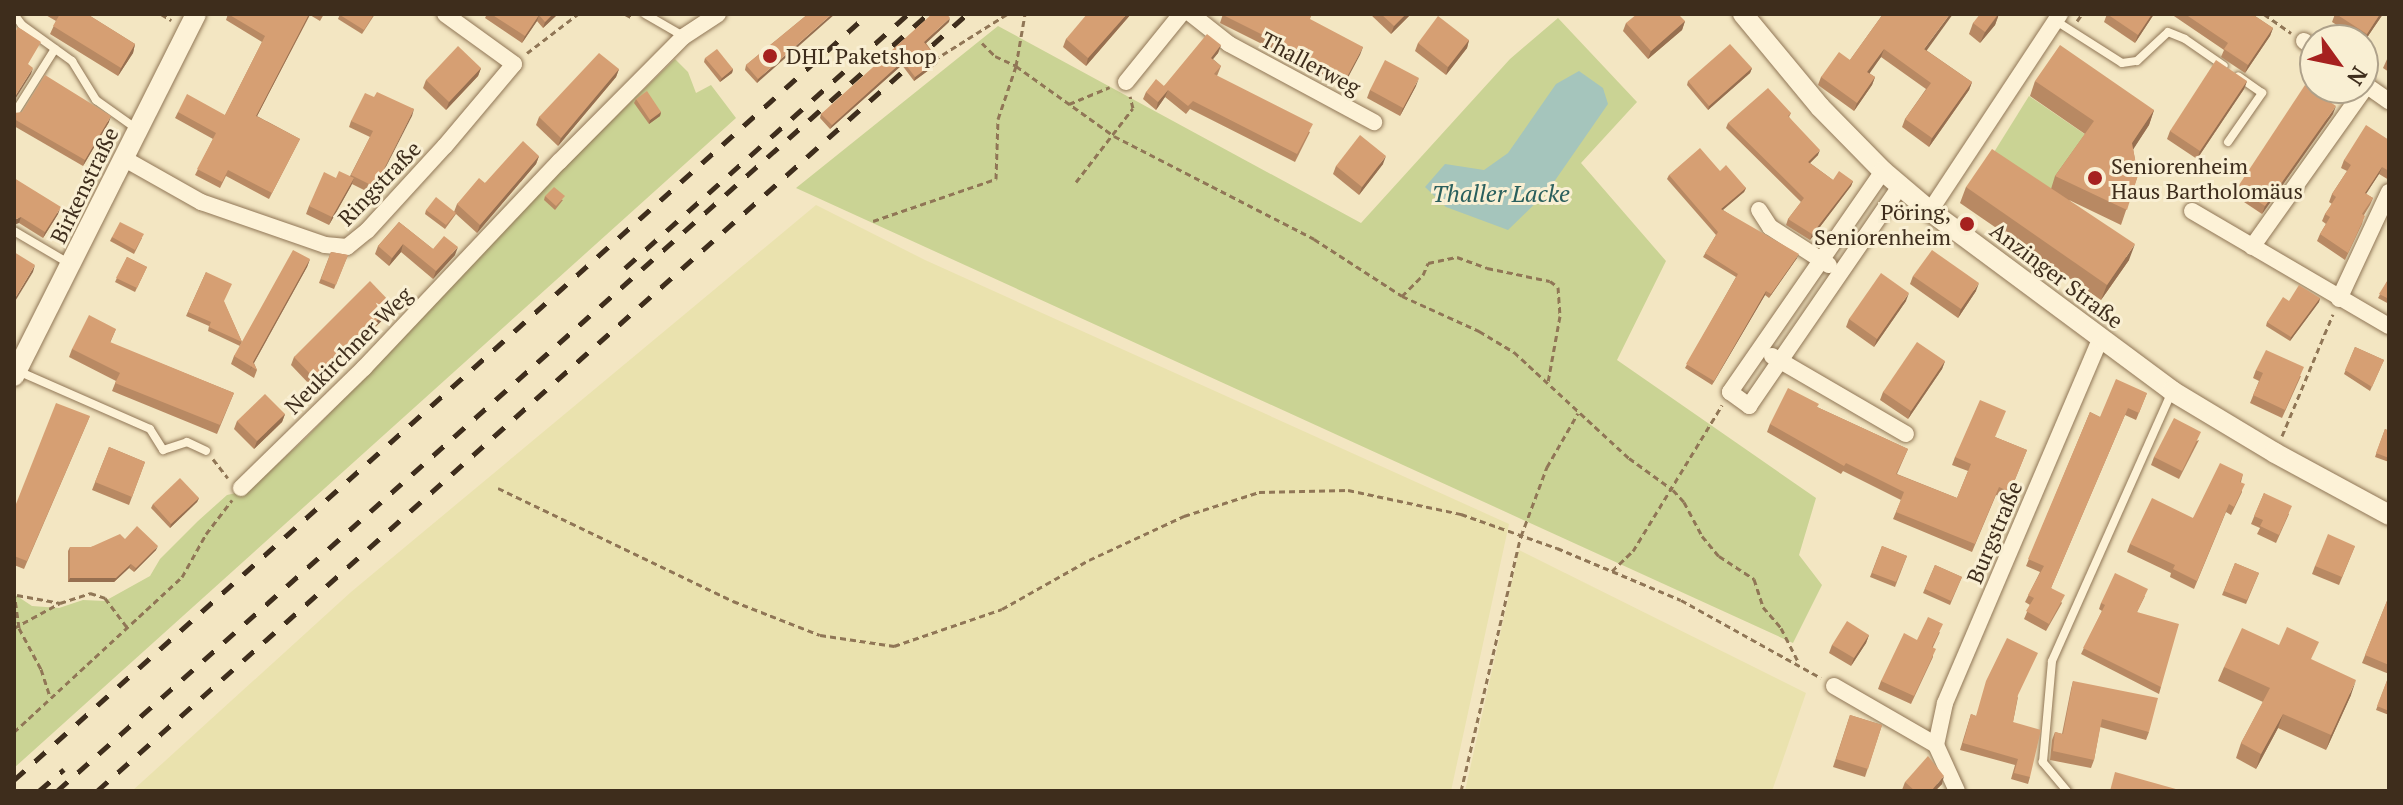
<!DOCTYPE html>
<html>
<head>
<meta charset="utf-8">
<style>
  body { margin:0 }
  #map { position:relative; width:2403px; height:805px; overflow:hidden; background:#f3e6c2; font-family:"PT Serif",serif }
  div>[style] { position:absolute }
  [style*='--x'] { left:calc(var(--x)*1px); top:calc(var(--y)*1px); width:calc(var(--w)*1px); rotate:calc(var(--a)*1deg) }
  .farmland>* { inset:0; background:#eae2ae }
  .green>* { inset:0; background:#cad394 }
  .water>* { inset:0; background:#a5c5bc }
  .path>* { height:3px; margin-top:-1.5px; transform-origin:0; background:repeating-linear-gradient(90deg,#907656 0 6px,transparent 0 10px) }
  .roads { filter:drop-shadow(0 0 2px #907656) drop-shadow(0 0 2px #907656) }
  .service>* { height:8px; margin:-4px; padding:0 4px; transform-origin:4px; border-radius:4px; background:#fdf2d7 }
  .minor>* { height:16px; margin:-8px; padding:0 8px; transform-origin:8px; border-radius:8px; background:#fdf2d7 }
  .tertiary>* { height:20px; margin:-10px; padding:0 10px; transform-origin:10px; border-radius:10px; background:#fdf2d7 }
  .rail>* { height:5px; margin-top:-2.5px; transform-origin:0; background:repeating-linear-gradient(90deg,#3e2d1c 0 14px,transparent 0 28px) }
  .wall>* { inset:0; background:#b88963 }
  .shaded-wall>* { inset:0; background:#966f50 }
  .building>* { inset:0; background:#d69f73 }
  .dots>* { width:22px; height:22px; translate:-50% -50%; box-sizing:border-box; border:4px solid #f9efd3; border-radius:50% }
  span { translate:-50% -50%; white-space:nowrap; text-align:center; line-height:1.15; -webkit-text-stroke:6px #f9efd3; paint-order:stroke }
  .poi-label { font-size:22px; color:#3e2d1c }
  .left { translate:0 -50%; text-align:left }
  .right { translate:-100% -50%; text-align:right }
  .street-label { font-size:22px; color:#3e2d1c }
  .water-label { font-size:24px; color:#2a5f5d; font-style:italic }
  .frame { position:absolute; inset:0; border:16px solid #3e2d1c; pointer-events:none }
  .north { position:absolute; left:2299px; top:24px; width:80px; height:80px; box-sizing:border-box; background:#f9efd3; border:2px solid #aea18a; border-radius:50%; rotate:123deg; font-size:22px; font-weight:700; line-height:32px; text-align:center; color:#3e2d1c }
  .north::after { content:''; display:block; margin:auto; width:28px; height:36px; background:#a6211f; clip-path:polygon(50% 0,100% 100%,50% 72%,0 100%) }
</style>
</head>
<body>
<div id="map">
  <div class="farmland">
    <div style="clip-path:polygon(816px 205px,925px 260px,1509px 524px,1451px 791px,132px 791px,351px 592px)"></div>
    <div style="clip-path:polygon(1519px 550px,1806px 693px,1772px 791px,1465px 791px)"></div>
  </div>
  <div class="green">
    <div style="clip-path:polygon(1558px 18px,1637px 102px,1581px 163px,1666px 261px,1617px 360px,1816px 498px,1799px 555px,1822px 585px,1793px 643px,796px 188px,998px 26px,1361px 223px,1510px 59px)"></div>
    <div style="clip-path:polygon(675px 59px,688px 72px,696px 93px,711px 85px,736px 118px,14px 768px,14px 594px,32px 606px,59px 608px,83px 600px,105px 601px,150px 576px,160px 559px,198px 521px,227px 495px,249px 490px,308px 436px,564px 167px)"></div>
    <div style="clip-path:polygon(2029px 96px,2105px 148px,2042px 203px,1986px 165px)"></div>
  </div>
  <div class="water">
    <div style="clip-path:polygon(1579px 71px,1603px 88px,1608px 104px,1547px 192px,1508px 230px,1446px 207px,1425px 187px,1445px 164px,1484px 170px,1508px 153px,1556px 84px)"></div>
  </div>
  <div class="path">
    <div style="--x:161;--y:14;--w:12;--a:31"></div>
    <div style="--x:625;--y:14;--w:9;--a:27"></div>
    <div style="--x:2264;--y:14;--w:33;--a:35"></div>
    <div style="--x:2077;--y:21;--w:9;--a:-54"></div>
    <div style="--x:982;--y:43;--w:18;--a:45"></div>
    <div style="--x:995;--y:56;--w:23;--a:25"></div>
    <div style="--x:1016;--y:66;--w:120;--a:35.5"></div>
    <div style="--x:1114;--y:136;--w:225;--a:27.2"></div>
    <div style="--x:1314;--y:239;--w:105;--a:32.9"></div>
    <div style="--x:1402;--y:296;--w:85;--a:24.4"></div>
    <div style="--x:1479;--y:331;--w:41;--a:31"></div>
    <div style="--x:1514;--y:352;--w:156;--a:42.7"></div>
    <div style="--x:1629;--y:458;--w:54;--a:36"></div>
    <div style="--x:1673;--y:490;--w:16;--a:47"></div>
    <div style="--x:1684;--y:502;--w:38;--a:62"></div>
    <div style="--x:1702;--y:536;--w:26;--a:50"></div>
    <div style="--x:1719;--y:556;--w:42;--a:33.3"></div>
    <div style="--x:1754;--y:579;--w:29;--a:72"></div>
    <div style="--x:1763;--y:607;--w:28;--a:49"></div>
    <div style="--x:1781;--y:628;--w:39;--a:63"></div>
    <div style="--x:527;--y:53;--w:64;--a:-37.4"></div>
    <div style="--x:934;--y:60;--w:86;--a:-32.2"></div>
    <div style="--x:1069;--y:104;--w:44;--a:-22.5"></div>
    <div style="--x:1076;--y:182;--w:93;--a:-52.4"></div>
    <div style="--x:1133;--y:108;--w:12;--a:-104"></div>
    <div style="--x:873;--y:221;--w:130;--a:-18.9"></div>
    <div style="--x:996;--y:179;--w:60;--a:-88.1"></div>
    <div style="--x:998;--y:119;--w:56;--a:-71.2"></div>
    <div style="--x:1016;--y:66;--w:53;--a:-80.2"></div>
    <div style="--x:1402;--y:296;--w:30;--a:-45"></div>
    <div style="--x:1423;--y:275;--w:13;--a:-67"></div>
    <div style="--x:1428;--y:263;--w:30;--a:-12"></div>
    <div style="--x:1457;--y:257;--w:32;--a:20"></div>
    <div style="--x:1487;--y:268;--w:64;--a:11.7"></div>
    <div style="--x:1550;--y:281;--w:10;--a:37"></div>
    <div style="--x:1558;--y:287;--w:29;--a:86"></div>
    <div style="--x:1560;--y:316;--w:67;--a:100.3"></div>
    <div style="--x:2282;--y:436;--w:132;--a:-67.3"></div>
    <div style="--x:213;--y:459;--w:24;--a:52"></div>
    <div style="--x:498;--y:488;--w:261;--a:25.7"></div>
    <div style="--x:733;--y:601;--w:93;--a:21.3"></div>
    <div style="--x:820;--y:635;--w:75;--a:8.5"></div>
    <div style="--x:894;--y:646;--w:114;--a:-18.9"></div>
    <div style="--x:1002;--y:609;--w:100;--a:-29.4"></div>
    <div style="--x:1089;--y:560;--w:105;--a:-24.9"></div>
    <div style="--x:1184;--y:516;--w:79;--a:-17.7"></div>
    <div style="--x:1259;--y:492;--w:89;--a:-1.3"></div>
    <div style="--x:1348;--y:490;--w:116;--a:12"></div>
    <div style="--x:1461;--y:514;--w:102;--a:19.5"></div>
    <div style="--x:1557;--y:548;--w:134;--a:22.8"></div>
    <div style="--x:1681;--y:600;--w:160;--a:29.1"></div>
    <div style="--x:1612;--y:571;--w:29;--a:-44"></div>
    <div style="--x:1633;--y:551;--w:171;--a:-58.6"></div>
    <div style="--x:14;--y:592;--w:36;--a:82"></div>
    <div style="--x:19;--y:628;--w:47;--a:61.8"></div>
    <div style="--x:41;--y:669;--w:29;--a:72"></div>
    <div style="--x:17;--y:595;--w:44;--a:10.5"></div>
    <div style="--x:14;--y:628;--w:52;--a:-28.5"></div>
    <div style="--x:60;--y:603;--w:32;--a:-18"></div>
    <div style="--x:90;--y:593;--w:16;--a:18"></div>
    <div style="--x:105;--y:598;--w:39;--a:53"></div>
    <div style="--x:14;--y:732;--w:229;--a:-42.7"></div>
    <div style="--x:182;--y:577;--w:49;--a:-60.8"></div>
    <div style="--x:206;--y:534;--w:43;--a:-52.6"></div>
    <div style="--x:1461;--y:791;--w:262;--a:-76.8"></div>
    <div style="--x:1521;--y:536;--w:74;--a:-69.4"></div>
    <div style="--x:1547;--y:467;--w:62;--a:-60.1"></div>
  </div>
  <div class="roads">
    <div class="service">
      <div style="--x:14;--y:14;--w:14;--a:54"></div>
      <div style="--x:22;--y:25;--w:62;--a:35.8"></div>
      <div style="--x:72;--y:61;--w:46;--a:58.4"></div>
      <div style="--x:96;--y:100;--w:50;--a:35.3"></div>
      <div style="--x:645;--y:14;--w:44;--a:30.1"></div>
      <div style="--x:2056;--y:21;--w:78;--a:32.5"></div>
      <div style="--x:2122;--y:63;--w:15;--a:-8"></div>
      <div style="--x:2137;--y:61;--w:42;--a:-43.1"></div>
      <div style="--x:2168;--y:32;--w:18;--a:22"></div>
      <div style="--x:2185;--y:39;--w:47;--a:34.7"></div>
      <div style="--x:14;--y:114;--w:77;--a:-57.8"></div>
      <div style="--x:2228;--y:142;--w:60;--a:-55.2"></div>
      <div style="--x:2262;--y:93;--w:29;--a:-145"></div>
      <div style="--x:14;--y:231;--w:65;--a:30.5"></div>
      <div style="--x:18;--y:371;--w:144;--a:23.7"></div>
      <div style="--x:150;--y:429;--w:25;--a:58"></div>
      <div style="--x:163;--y:450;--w:25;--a:-18"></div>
      <div style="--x:187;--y:442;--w:21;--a:25"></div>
      <div style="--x:2067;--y:791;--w:38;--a:-130"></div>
      <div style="--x:2043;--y:762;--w:101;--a:-84.9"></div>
      <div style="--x:2052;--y:661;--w:295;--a:-66"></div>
    </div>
    <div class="minor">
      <div style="--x:1191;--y:14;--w:48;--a:38.3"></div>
      <div style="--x:1229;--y:44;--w:165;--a:28.3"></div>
      <div style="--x:2304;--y:41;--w:14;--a:36"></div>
      <div style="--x:1126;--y:82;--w:87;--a:-51"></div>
      <div style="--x:2363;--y:83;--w:32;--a:35"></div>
      <div style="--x:123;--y:158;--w:90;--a:29.4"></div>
      <div style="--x:201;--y:202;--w:131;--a:19.1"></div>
      <div style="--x:325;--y:245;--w:22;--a:5"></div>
      <div style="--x:347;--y:247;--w:26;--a:-39"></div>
      <div style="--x:367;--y:231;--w:115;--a:-47.5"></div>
      <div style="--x:445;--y:146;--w:107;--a:-49.9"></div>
      <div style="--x:514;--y:64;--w:85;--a:-144.1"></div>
      <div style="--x:1883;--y:171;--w:269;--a:124.7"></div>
      <div style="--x:1730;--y:392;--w:24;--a:36"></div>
      <div style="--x:1749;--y:406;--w:267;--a:-55.5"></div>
      <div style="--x:1759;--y:210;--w:20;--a:57"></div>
      <div style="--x:1770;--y:227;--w:70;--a:32.8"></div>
      <div style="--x:1930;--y:211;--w:236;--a:-56.6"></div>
      <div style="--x:2192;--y:211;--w:228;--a:30.3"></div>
      <div style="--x:2252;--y:247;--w:199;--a:-54.6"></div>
      <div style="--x:2339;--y:299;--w:118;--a:-65"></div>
      <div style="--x:1772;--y:356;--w:155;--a:30.2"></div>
      <div style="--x:241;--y:488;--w:172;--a:-44.3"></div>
      <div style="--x:364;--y:368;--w:284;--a:-46.6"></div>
      <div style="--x:559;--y:162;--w:176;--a:-45.2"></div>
      <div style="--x:683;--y:37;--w:42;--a:-33.3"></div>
      <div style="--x:1834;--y:686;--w:118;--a:30"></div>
      <div style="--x:1957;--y:791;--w:51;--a:-114.5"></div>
      <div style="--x:1936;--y:745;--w:43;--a:-77.9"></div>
      <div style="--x:1945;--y:703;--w:397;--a:-66.9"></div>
    </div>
    <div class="tertiary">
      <div style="--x:1743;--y:14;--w:121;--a:50.4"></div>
      <div style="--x:1820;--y:107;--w:90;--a:45.5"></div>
      <div style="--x:1883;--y:171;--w:62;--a:40.4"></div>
      <div style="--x:1930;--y:211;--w:302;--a:36.6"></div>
      <div style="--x:2172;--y:391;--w:120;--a:31"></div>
      <div style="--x:2275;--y:453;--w:130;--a:28.5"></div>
      <div style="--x:14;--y:376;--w:405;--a:-63.3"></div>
    </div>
  </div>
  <div class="rail">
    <div style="--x:625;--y:268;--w:380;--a:-41.9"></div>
    <div style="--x:14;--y:780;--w:1147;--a:-41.89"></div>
    <div style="--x:39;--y:791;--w:33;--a:-41"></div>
    <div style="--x:57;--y:791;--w:1167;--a:-41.74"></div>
    <div style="--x:97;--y:791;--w:1166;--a:-41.77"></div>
  </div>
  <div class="wall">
    <div style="clip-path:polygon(44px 14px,87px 14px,135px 44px,133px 53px,118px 76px,50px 34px,56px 21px)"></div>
    <div style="clip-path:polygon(228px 14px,261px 16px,262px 14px,324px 14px,320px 21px,310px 15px,257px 116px,300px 139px,269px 199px,226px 176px,220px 188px,195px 175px,213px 139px,175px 118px,178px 112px,225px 115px,262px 42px,226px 20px)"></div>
    <div style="clip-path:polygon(340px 14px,375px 14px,362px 34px,338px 19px)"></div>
    <div style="clip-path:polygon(487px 14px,558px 14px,543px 28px,537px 21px,522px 43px,485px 18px)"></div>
    <div style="clip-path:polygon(808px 14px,757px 83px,745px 70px,746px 65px)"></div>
    <div style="clip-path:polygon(1131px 14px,1086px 66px,1063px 47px,1066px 39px)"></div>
    <div style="clip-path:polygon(1223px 14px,1363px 47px,1344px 85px,1220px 23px)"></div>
    <div style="clip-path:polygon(1370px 14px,1411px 14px,1391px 34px)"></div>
    <div style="clip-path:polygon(1883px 14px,1926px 50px,1972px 82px,1969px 90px,1929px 147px,1902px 127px,1905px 119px,1926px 89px,1881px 57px,1869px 73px,1875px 77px,1872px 85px,1854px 111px,1818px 85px,1821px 77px,1850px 60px)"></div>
    <div style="clip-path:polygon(1999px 14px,1995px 25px,1980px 43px,1969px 34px,1973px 23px)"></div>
    <div style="clip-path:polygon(2107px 14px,2154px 14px,2135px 43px,2104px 22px)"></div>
    <div style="clip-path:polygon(2171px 14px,2252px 14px,2273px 28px,2270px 36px,2245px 73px,2221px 57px,2224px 50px)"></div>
    <div style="clip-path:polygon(2335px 14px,2383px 14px,2364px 42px,2363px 40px,2360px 40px,2332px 22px)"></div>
    <div style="clip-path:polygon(1685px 21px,1682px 30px,1648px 59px,1623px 31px,1626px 23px)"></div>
    <div style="clip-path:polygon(949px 22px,926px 43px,938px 60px,937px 64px,914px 81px,902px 65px,830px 129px,820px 118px,821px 114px)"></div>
    <div style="clip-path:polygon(1469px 40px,1467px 48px,1446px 75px,1415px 51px,1418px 43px)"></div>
    <div style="clip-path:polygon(1221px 45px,1218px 53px,1213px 59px,1221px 66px,1217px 76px,1310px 132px,1295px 162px,1190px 109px,1186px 114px,1165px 97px,1156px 110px,1143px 99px,1146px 92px,1164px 86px)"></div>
    <div style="clip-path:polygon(2389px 55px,2389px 72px,2383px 68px)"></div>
    <div style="clip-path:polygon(705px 58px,733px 69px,732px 73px,720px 82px,704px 62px)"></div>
    <div style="clip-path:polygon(481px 68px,478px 76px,446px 110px,423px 88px,426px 80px)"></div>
    <div style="clip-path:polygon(1752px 68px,1750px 73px,1708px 110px,1687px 85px,1688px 81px)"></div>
    <div style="clip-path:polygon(619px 69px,616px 77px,558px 146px,536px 125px,539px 117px)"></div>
    <div style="clip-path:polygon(2035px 81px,2154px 110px,2149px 125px,2133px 149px,2138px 175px,2121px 225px,2069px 200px,2129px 260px,2101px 300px,1960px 203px,1966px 187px,2051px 189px,2055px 176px,2085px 134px,2030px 96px)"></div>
    <div style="clip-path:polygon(2247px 81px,2244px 89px,2197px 159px,2167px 139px,2170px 131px)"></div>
    <div style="clip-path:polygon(1416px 86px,1400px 116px,1367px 98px,1370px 90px)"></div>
    <div style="clip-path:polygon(374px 97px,414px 109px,372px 194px,352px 184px,329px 225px,306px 214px,309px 206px,336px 178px,350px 176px,370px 137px,349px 127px,351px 121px)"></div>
    <div style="clip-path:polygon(636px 99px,661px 112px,660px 116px,649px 124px,634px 103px)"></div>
    <div style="clip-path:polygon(14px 113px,109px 122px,83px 166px,14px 126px)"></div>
    <div style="clip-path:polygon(1791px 113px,1789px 117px,1818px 155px,1810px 163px,1833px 180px,1853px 181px,1851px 186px,1810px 240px,1786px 225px,1788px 219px,1801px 202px,1726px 128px,1728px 123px)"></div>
    <div style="clip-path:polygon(2333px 114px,2262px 214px,2235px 196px,2237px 188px)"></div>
    <div style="clip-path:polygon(2389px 140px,2389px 180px,2379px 174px,2366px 194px,2373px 198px,2370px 205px,2364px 215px,2362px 224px,2345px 260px,2317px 241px,2320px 234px,2326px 224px,2322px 221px,2325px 214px,2332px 204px,2329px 202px,2332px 194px,2347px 171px,2341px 168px,2344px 160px)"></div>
    <div style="clip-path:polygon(539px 156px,536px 164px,477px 233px,456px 214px,445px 229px,425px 214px,426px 210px,454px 212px,457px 204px,485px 183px)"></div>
    <div style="clip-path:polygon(1383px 164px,1359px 195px,1333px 174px,1336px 166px)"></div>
    <div style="clip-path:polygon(1720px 171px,1746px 188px,1744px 192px,1723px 210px,1797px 258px,1769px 298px,1765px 295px,1712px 385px,1685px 368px,1736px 277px,1703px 257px,1716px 235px,1667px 179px,1669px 175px)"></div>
    <div style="clip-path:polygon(14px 178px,58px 214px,43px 238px,19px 223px)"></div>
    <div style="clip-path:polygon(545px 196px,563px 200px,555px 210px,544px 200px)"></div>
    <div style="clip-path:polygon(399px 222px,433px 249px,455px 255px,433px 279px,401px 252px,389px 266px,375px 254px,378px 246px)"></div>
    <div style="clip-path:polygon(112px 237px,142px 238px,134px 254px,110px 241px)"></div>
    <div style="clip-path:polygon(331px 252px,348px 255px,334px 289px,319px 283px)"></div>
    <div style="clip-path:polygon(127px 257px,147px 267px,135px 292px,115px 282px)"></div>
    <div style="clip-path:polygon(310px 259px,307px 267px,254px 363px,257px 370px,254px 378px,231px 364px,234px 356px)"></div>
    <div style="clip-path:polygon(206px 272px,224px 302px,242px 342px,240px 346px,208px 331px,209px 326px,186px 316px)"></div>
    <div style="clip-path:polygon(1913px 276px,1976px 291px,1958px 318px,1910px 284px)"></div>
    <div style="clip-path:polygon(2389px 278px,2389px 304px,2378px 298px)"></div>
    <div style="clip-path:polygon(2320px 298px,2319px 302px,2290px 341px,2266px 326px,2267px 322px,2289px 301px)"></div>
    <div style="clip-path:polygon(1906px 301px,1874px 347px,1846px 327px,1849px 319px)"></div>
    <div style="clip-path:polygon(390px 313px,312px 387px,291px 365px,294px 357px)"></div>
    <div style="clip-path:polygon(116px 329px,110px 343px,234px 393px,217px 434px,112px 391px,116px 381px,69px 357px,72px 349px)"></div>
    <div style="clip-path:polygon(2355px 347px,2384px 360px,2370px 391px,2344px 374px)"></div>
    <div style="clip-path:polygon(1945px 361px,1942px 369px,1908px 419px,1880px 400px,1883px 392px)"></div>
    <div style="clip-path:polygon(2256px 370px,2301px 376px,2282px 418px,2250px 403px,2259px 381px,2253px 378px)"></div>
    <div style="clip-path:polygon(2147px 393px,2136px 420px,2125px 415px,2051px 588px,2062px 603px,2046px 631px,2024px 619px,2030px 605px,2025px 602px,2040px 572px,2026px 566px,2090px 412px,2100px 417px)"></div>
    <div style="clip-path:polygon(1817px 407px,1908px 449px,1897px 474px,1957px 498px,1968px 471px,1952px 465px,1955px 457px,1995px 437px,2027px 450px,2007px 499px,1996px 495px,1972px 552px,1893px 519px,1901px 500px,1843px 471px,1841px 474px,1767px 432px,1770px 424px)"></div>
    <div style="clip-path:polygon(285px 414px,282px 422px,254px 449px,234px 429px,237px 421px)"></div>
    <div style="clip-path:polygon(90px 416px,24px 569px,14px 565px,14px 509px)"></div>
    <div style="clip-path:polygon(2385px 429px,2389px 431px,2389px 462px,2375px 457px)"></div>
    <div style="clip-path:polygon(2199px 440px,2179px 479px,2151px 465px,2154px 457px)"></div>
    <div style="clip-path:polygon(109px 447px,145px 462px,129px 505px,92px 490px)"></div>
    <div style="clip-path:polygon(2243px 474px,2241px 482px,2242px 492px,2231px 515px,2226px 512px,2194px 589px,2170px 577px,2171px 573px,2127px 552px,2130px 544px,2193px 518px)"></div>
    <div style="clip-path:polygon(2264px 493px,2289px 514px,2276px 543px,2257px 534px,2260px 528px,2251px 524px)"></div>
    <div style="clip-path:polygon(199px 498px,197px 502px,170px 528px,151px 508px,153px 504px)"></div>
    <div style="clip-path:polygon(125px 539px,156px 550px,134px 572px,129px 568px,114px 582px,68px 582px,68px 551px,70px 547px,91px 547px)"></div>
    <div style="clip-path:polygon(1882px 546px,1907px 556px,1895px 587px,1870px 577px)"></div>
    <div style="clip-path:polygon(2355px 546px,2339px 585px,2312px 574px,2315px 566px)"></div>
    <div style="clip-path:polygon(2235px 563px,2259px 573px,2246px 604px,2222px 595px)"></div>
    <div style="clip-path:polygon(1935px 565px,1962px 577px,1950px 605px,1923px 593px)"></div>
    <div style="clip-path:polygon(2145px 596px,2137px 612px,2161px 687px,2159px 694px,2081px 654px,2102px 611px,2099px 609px,2101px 603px)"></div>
    <div style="clip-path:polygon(2389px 596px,2389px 674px,2362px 663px)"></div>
    <div style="clip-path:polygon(1940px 632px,1933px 647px,1933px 657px,1911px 704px,1878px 689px,1881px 681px,1917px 640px)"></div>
    <div style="clip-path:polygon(1869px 635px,1866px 643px,1851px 666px,1829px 653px,1832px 645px)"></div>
    <div style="clip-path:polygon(2312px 660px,2351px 695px,2326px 750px,2278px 728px,2256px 769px,2236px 758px,2241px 743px,2263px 702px,2218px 681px,2224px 667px)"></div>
    <div style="clip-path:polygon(2388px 678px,2389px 678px,2389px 715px,2376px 710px)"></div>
    <div style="clip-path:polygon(2073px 681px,2149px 732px,2146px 740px,2100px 727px,2094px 760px,2091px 768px,2050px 760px,2052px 740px,2055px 732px,2062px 734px,2071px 689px)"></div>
    <div style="clip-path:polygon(2018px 697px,2013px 722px,2030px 777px,2028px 784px,2011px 779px,2015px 765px,1960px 750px,1971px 714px,1976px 716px)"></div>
    <div style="clip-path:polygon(1850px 715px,1882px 725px,1865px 777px,1833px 767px)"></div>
    <div style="clip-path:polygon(1905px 782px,1942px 784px,1935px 791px,1903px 791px,1902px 790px)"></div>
  </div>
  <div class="shaded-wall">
    <div style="clip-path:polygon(309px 14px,310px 14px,254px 122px,256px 116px)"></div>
    <div style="clip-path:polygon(553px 14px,558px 14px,543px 28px,545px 22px)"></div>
    <div style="clip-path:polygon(832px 14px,835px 14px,757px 83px,758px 79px)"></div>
    <div style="clip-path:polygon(1127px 14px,1131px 14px,1086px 66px,1088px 58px)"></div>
    <div style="clip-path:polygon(1406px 14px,1411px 14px,1391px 34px,1394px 26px)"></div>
    <div style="clip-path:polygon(1950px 14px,1953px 14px,1922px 57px,1924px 49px)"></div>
    <div style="clip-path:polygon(1999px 14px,1995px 25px,1980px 43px,1985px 32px)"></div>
    <div style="clip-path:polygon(2152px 14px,2154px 14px,2135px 43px,2138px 35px)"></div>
    <div style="clip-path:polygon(2380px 14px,2383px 14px,2364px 42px,2367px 34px)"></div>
    <div style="clip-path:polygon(539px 15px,537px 21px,522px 43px,525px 36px)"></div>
    <div style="clip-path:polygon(950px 18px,949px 22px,923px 46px,924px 42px)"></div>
    <div style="clip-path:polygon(1685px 21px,1682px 30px,1648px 59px,1651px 51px)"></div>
    <div style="clip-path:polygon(2273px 28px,2270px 36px,2245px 73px,2248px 65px)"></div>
    <div style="clip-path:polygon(1469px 40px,1467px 48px,1446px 75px,1448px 67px)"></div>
    <div style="clip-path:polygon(135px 44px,133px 53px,118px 76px,121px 68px)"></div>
    <div style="clip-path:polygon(1221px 45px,1218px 53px,1208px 65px,1211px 58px)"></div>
    <div style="clip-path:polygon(1363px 47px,1360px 55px,1344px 85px,1347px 77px)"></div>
    <div style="clip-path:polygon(1884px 49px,1881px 57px,1865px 80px,1867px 72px)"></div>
    <div style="clip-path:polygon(938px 60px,937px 64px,914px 81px,915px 77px)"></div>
    <div style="clip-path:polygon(903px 61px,902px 65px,830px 129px,832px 125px)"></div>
    <div style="clip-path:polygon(33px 68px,31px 74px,14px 101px,14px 98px)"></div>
    <div style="clip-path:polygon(481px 68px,478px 76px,446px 110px,449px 102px)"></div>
    <div style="clip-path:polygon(1752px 68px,1750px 73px,1708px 110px,1709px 106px)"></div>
    <div style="clip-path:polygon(619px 69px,616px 77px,558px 146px,561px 138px)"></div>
    <div style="clip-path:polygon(733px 69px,732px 73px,720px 82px,722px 78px)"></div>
    <div style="clip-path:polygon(1875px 77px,1872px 85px,1854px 111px,1857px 103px)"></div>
    <div style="clip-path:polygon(1419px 78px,1416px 86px,1400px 116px,1403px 108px)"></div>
    <div style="clip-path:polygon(2247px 81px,2244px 89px,2197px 159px,2200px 151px)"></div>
    <div style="clip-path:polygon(1972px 82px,1969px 90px,1929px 147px,1932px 138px)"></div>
    <div style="clip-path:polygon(1168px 90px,1165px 97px,1156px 110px,1158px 102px)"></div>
    <div style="clip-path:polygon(2336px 106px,2333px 114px,2262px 214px,2265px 206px)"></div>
    <div style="clip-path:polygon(414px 109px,412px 116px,372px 194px,375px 187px)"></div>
    <div style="clip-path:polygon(2154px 110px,2149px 125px,2127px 159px,2132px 143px)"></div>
    <div style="clip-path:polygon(661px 112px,660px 116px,649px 124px,650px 120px)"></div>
    <div style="clip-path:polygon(111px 116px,109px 122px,83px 166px,85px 160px)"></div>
    <div style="clip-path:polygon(1820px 150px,1818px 155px,1806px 167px,1808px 162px)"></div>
    <div style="clip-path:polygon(539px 156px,536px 164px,477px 233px,480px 225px)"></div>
    <div style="clip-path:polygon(1386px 156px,1383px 164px,1359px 195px,1362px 187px)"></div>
    <div style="clip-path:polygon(2382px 167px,2379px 174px,2362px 200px,2365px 193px)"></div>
    <div style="clip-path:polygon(354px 178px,351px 186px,329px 225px,332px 217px)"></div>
    <div style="clip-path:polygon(1853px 181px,1851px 186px,1810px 240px,1812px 234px)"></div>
    <div style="clip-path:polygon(1746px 188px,1744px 192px,1719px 213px,1721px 209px)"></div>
    <div style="clip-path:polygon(61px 207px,58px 214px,43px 238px,45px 232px)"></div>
    <div style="clip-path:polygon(21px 217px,19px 223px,14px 225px,14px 220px)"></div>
    <div style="clip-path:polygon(403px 244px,401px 252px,389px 266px,392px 258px)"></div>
    <div style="clip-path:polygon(2135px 244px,2129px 260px,2101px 300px,2107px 285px)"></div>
    <div style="clip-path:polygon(458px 247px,455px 255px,433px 279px,436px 271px)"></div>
    <div style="clip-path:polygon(1799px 254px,1797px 258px,1769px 298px,1771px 294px)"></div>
    <div style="clip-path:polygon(310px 259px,307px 267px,250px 370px,253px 362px)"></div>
    <div style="clip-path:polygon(35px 265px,33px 272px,14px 303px,14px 300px)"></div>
    <div style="clip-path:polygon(1979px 283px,1976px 291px,1958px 318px,1961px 309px)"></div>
    <div style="clip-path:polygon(1766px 291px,1765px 295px,1712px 385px,1714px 381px)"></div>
    <div style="clip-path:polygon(1909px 293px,1906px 301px,1874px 347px,1877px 339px)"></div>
    <div style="clip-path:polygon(2320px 298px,2319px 302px,2290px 341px,2291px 337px)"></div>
    <div style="clip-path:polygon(393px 305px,390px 313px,312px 387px,315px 379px)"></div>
    <div style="clip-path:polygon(1945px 361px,1942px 369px,1908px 419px,1911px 411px)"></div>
    <div style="clip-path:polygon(285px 414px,282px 422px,254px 449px,257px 441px)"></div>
    <div style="clip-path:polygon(199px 498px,197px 502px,170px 528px,171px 524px)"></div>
    <div style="clip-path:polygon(158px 546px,156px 550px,134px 572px,136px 568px)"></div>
    <div style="clip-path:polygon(131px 564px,129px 568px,114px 582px,68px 582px,70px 578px)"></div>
    <div style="clip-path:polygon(1869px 635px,1866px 643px,1851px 666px,1854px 658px)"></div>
    <div style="clip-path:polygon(2356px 680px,2351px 695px,2326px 750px,2331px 735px)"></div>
    <div style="clip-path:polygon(2283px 714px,2278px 728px,2256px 769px,2261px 754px)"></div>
    <div style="clip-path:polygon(1944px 776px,1942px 784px,1935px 791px,1931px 791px)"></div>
  </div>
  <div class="building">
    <div style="clip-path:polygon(60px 14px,87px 14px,135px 44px,121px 68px,53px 26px)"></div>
    <div style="clip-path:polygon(228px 14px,258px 14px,261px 16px,262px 14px,309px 14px,256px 116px,300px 139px,272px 193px,228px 170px,222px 182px,197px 169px,216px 133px,178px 112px,187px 94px,225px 115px,265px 36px)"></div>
    <div style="clip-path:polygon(340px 14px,374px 14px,364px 30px,340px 15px)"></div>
    <div style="clip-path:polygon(491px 14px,553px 14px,545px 22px,539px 15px,525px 36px)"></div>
    <div style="clip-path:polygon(808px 14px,832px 14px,758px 79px,746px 65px)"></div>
    <div style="clip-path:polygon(932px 14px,947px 14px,950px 18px,924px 42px,938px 60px,915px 77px,903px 61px,832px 125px,821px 114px)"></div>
    <div style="clip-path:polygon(1087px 14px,1127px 14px,1088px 58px,1066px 39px)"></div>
    <div style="clip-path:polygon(1223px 14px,1312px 14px,1310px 19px,1363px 47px,1347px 77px,1223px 15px)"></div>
    <div style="clip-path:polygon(1381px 14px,1406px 14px,1394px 26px)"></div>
    <div style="clip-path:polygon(1637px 14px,1678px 14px,1685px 21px,1651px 51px,1626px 23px)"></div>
    <div style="clip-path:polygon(1883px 14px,1950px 14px,1924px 49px,1972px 82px,1932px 138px,1905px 119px,1931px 83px,1884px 49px,1867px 72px,1875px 77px,1857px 103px,1821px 77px,1839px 52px,1850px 60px)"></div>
    <div style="clip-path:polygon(1980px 14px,1998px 14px,1985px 32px,1973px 23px)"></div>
    <div style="clip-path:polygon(2107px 14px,2152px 14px,2138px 35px)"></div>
    <div style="clip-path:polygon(2185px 14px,2252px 14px,2273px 28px,2248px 65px,2224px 49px,2228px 43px)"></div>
    <div style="clip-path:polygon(2336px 14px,2380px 14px,2367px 34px)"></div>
    <div style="clip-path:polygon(1438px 16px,1469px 40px,1448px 67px,1418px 43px)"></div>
    <div style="clip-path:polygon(18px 27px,41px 42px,28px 64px,33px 68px,14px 98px,14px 34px)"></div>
    <div style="clip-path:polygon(1207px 34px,1221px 45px,1211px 58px,1221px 66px,1214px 74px,1313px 124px,1297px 154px,1193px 101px,1188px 106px,1168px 90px,1158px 102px,1146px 92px,1156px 79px,1164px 86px)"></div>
    <div style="clip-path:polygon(1730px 44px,1752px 68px,1709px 106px,1688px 81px)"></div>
    <div style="clip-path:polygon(2060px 45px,2154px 110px,2132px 143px,2138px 175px,2127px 210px,2055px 176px,2094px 121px,2035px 81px)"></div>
    <div style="clip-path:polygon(458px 46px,481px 68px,449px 102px,426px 80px)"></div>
    <div style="clip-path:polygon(717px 49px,733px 69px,722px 78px,705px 58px)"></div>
    <div style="clip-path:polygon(599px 53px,619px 69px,561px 138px,539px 117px)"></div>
    <div style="clip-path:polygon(1385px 60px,1419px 78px,1403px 108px,1370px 90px)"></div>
    <div style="clip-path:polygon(2216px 60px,2247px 81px,2200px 151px,2170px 131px)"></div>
    <div style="clip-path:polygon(45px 75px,111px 116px,85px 160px,14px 119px,14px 113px,22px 112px)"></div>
    <div style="clip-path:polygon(2305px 85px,2336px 106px,2265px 206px,2237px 188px)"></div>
    <div style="clip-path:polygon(1768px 88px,1791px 113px,1788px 116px,1820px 150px,1808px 162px,1833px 180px,1839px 171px,1853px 181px,1812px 234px,1788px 219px,1804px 198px,1728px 123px)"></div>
    <div style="clip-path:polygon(647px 91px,661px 112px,650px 120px,636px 99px)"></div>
    <div style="clip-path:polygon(377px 92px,414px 109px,375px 187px,351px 175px,373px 131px,351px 121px,365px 93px,374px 97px)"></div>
    <div style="clip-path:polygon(2366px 125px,2389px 140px,2389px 171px,2382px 167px,2365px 193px,2373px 198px,2362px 214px,2365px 216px,2348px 253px,2320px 234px,2330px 217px,2325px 214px,2336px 197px,2332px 194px,2351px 165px,2344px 160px)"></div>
    <div style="clip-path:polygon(1360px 135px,1386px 156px,1362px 187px,1336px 166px)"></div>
    <div style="clip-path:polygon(523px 141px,539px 156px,480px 225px,457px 204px,479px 178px,485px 183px)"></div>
    <div style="clip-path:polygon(1700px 148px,1720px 171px,1726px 165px,1746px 188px,1721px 209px,1799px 254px,1771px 294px,1766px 291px,1714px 381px,1686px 364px,1738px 274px,1705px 253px,1718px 232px,1669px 175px)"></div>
    <div style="clip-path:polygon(1992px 149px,2135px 244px,2107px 285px,1966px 187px)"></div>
    <div style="clip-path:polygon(339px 171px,354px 178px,332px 217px,309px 206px,324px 172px,336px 178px)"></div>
    <div style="clip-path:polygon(14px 178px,61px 207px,45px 232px,21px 217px,14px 220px)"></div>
    <div style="clip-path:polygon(554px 187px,565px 196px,556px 206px,545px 196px)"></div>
    <div style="clip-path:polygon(436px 197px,456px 213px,446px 225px,426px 210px)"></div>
    <div style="clip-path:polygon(120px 222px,144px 234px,135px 250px,112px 237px)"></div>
    <div style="clip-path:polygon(399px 222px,433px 249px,444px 236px,458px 247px,436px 271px,403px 244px,392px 258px,378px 246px)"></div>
    <div style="clip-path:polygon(293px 250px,310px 259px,253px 362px,257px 370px,234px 356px)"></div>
    <div style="clip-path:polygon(1932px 250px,1979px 283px,1961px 309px,1913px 276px)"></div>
    <div style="clip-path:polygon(14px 252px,35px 265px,14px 300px)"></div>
    <div style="clip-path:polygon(331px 252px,348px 255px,336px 285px,321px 279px)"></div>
    <div style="clip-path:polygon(127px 257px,147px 267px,137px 288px,116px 278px)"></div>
    <div style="clip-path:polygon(206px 272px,232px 284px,224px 301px,242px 342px,209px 327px,211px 322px,188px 312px)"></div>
    <div style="clip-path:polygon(1881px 273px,1909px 293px,1877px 339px,1849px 319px)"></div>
    <div style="clip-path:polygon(2389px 278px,2389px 299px,2379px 294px)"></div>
    <div style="clip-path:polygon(370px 281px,393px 305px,315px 379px,294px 357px)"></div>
    <div style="clip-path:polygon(2299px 285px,2320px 298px,2291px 337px,2267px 322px,2283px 297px,2289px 301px)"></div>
    <div style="clip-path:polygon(89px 315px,116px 329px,110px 342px,234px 393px,220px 425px,115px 383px,120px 373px,72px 349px)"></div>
    <div style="clip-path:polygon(1917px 342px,1945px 361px,1911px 411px,1883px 392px)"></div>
    <div style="clip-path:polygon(2355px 347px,2384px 360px,2372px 387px,2345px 370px)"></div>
    <div style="clip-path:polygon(2266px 350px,2304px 367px,2285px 410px,2253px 395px,2263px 373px,2256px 370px)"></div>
    <div style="clip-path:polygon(2116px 379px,2147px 393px,2139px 413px,2128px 408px,2051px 588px,2065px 595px,2049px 624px,2026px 611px,2034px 598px,2028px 595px,2044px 566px,2028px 559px,2090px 412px,2100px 417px)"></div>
    <div style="clip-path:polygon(1788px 388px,1819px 404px,1817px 407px,1908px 449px,1896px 474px,1957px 498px,1971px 464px,1955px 457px,1980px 400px,2006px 411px,1995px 437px,2027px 450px,2010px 492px,1999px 487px,1975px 544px,1896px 512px,1904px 492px,1846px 463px,1844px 466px,1770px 424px)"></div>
    <div style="clip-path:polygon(265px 394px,285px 414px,257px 441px,237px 421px)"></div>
    <div style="clip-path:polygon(56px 403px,90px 416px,27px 561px,14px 556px,14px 509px)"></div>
    <div style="clip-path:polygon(2174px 418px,2201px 432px,2182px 471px,2154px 457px)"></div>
    <div style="clip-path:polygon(2385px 429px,2389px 431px,2389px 458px,2376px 453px)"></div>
    <div style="clip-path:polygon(109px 447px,145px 462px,132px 497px,95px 482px)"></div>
    <div style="clip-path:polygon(2220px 463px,2243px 474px,2240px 482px,2245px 484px,2234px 507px,2229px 504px,2197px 581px,2173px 569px,2175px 565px,2130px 544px,2152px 498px,2193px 518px)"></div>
    <div style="clip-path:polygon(180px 478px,199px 498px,171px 524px,153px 504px)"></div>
    <div style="clip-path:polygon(2264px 493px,2292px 506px,2279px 535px,2260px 526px,2263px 520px,2254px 516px)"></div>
    <div style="clip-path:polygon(137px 526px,158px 546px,136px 568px,131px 564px,116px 578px,70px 578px,70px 547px,91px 547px,120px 534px,125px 539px)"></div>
    <div style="clip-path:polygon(2328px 534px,2355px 546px,2342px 577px,2315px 566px)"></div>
    <div style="clip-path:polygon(1882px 546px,1907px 556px,1896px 582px,1872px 573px)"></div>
    <div style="clip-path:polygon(2235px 563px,2259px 573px,2247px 600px,2224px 591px)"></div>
    <div style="clip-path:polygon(1935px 565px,1962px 577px,1951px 601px,1925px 589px)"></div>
    <div style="clip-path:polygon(2115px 573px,2148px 589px,2137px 612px,2179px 624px,2161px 687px,2083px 648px,2105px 605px,2101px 603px)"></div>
    <div style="clip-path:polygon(2389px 596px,2389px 665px,2365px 655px)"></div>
    <div style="clip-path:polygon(1928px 617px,1943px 624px,1932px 647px,1936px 649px,1914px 696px,1881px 681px,1904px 633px,1917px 640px)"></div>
    <div style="clip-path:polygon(1847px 621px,1869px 635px,1854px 658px,1832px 645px)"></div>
    <div style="clip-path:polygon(2287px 627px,2319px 642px,2311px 659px,2356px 680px,2331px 735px,2283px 714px,2261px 754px,2241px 743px,2270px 688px,2224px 667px,2242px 628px,2279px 645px)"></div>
    <div style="clip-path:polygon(2007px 638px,2038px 653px,2018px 695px,2013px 722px,2041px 730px,2030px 777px,2014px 773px,2018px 759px,1963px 743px,1971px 714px,1976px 716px,1986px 681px)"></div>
    <div style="clip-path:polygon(2388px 678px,2389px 678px,2389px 711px,2377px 706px)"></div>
    <div style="clip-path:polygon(2073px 681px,2158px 698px,2149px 732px,2102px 719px,2094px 760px,2053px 751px,2055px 732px,2063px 734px)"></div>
    <div style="clip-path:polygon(1850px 715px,1882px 725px,1868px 769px,1836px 759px)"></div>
    <div style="clip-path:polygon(1928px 756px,1944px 776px,1931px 791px,1915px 791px,1905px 782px)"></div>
    <div style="clip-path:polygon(2115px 772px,2183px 791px,2110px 791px)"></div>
  </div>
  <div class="dots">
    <div style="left:770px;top:56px;background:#a6211f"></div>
    <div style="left:2095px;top:178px;background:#a6211f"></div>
    <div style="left:1967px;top:224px;background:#a6211f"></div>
  </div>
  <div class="poi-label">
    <span class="left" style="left:786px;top:56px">DHL Paketshop</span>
    <span class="left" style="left:2111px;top:178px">Seniorenheim<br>Haus Bartholomäus</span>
    <span class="right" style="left:1951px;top:224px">Pöring,<br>Seniorenheim</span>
  </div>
  <div class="street-label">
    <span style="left:1311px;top:63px;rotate:28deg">Thallerweg</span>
    <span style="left:379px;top:183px;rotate:-46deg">Ringstraße</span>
    <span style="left:84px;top:185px;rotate:-64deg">Birkenstraße</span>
    <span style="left:2057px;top:275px;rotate:37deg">Anzinger Straße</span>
    <span style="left:348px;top:350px;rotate:-45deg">Neukirchner Weg</span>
    <span style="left:1994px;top:532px;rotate:-67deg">Burgstraße</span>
  </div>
  <div class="water-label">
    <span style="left:1501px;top:194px">Thaller Lacke</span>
  </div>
  <div class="frame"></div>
  <div class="north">N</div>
</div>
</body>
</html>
